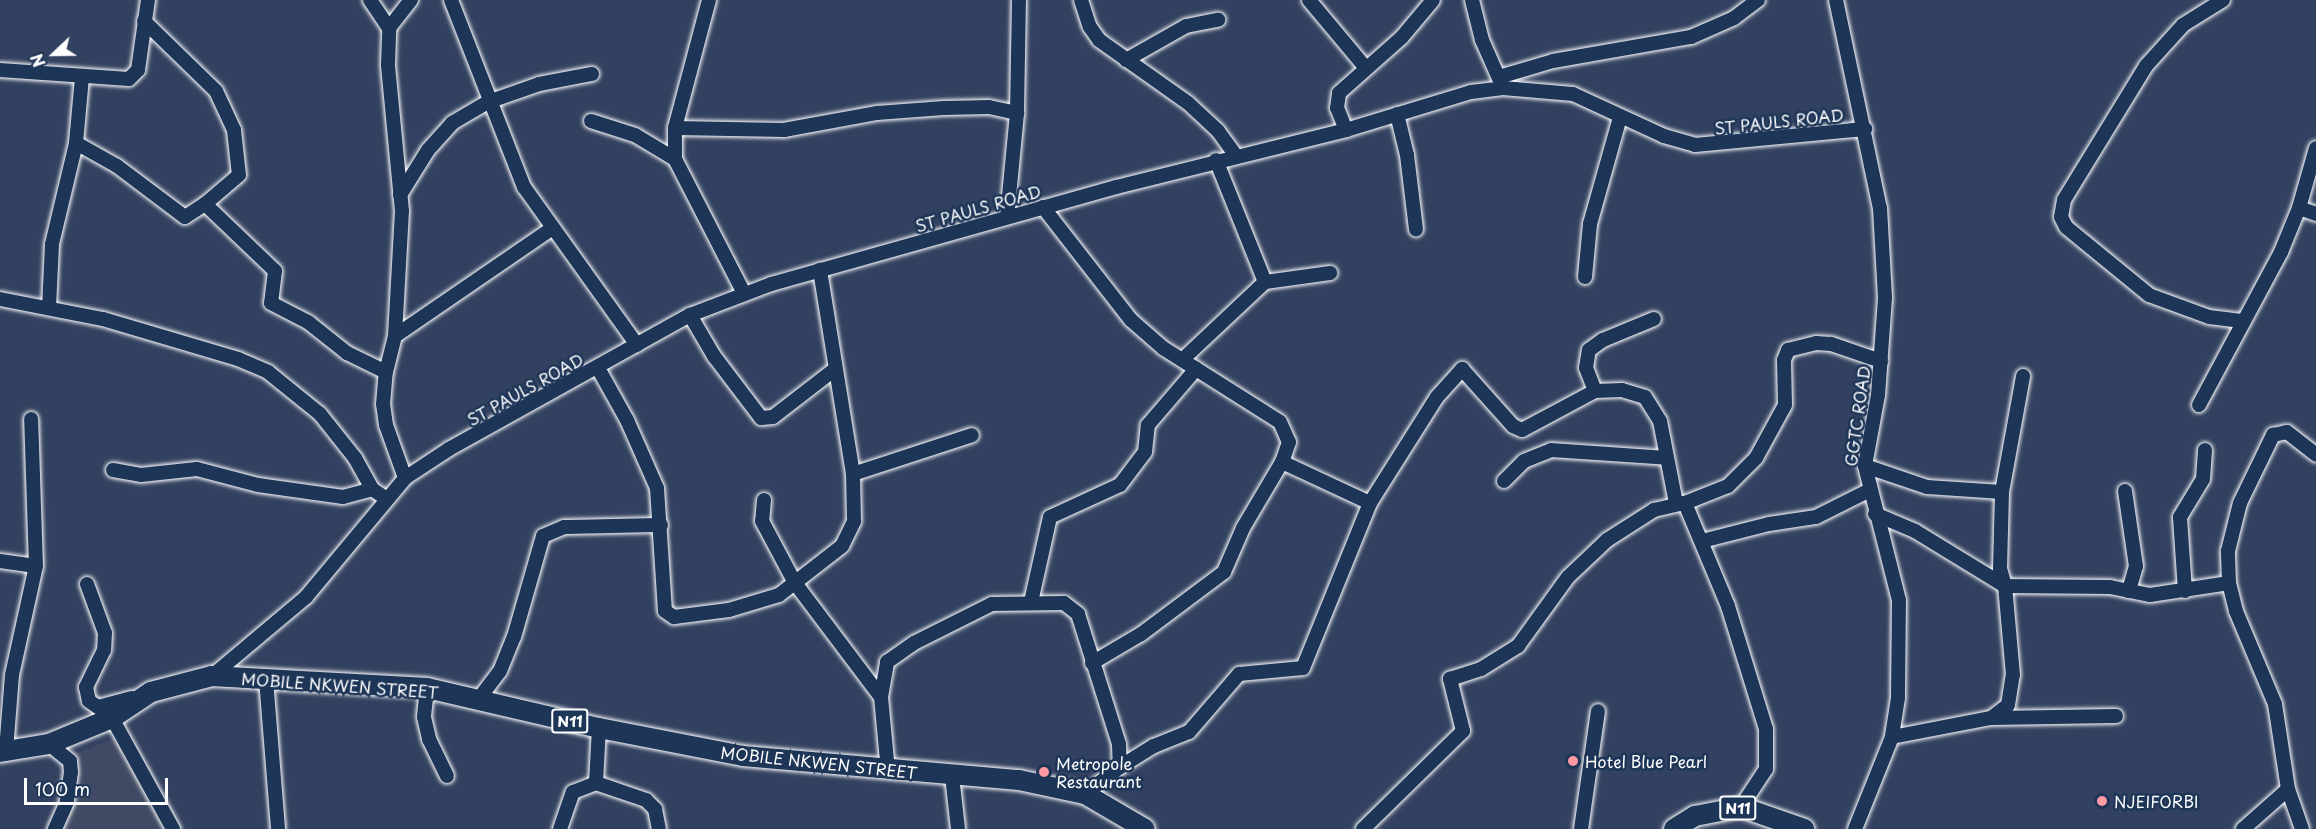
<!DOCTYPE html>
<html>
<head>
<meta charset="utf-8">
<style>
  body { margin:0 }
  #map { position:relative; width:2316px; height:829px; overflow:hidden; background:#32415f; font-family:"Playpen Sans",sans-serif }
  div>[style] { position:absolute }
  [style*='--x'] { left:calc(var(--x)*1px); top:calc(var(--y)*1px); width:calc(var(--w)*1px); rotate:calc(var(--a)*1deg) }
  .built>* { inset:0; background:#404a64 }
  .roads { filter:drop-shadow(0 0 2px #fff) drop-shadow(0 0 2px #fff) }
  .minor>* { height:14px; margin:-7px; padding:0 7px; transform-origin:7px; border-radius:7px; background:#1d3557 }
  .highway>* { height:20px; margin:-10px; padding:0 10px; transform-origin:10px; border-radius:10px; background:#1d3557 }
  .dots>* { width:16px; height:16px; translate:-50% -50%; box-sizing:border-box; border:3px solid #1d3557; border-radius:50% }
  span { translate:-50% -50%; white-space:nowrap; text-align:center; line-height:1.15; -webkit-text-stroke:5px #1d3557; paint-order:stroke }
  .shield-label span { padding:2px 4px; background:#1d3557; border:2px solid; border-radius:4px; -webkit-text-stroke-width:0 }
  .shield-label { font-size:15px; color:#fff; font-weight:700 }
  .street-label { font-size:16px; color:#fff }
  .poi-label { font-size:16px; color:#fff }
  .left { translate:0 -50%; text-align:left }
  .north { position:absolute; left:24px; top:24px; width:60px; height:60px; -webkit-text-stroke:4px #1d3557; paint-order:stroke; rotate:248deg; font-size:16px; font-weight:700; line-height:24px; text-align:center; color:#fff }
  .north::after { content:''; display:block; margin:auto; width:21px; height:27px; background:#fff; clip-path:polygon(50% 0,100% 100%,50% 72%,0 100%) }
  .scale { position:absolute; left:24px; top:778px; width:144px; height:27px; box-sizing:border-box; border:3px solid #fff; border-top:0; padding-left:8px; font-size:18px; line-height:21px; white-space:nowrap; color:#fff; -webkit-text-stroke:4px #1d3557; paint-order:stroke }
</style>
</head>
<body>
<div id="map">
  <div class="built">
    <div style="clip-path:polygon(127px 733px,172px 829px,60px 829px,70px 756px)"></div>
  </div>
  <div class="roads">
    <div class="minor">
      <div style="--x:370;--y:0;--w:34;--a:56"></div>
      <div style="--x:451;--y:0;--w:201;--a:68.7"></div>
      <div style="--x:524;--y:187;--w:194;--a:54.4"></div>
      <div style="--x:709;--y:0;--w:132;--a:104.9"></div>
      <div style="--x:675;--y:128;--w:31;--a:90"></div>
      <div style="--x:675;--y:159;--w:151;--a:62.8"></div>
      <div style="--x:1081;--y:0;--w:28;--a:72"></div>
      <div style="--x:1090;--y:27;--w:16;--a:55"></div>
      <div style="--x:1099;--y:40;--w:109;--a:35.3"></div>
      <div style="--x:1188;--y:103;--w:41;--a:43"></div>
      <div style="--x:1218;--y:131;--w:31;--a:54"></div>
      <div style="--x:1309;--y:0;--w:87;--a:50.1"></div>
      <div style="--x:1472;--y:0;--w:41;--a:76"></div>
      <div style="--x:1482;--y:40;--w:47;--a:66.2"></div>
      <div style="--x:1836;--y:0;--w:213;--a:78.1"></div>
      <div style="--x:1880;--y:208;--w:90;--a:86.8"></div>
      <div style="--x:1885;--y:298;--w:97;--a:94.1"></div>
      <div style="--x:1878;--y:395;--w:72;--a:100.4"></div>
      <div style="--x:1865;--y:466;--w:138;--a:75.8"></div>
      <div style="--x:1899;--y:600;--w:98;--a:90.6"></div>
      <div style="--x:1898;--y:698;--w:39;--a:99"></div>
      <div style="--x:1892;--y:737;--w:99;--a:111.9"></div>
      <div style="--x:2223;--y:0;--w:47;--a:148"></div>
      <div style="--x:2183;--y:25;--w:55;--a:132.1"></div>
      <div style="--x:2146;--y:66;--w:157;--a:121.5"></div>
      <div style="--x:2064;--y:200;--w:17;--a:100"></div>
      <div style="--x:2061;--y:217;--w:11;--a:63"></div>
      <div style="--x:2066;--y:227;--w:107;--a:39.3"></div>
      <div style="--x:2149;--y:295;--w:64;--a:20.1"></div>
      <div style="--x:2209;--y:317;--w:35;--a:7"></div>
      <div style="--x:144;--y:21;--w:100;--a:44.2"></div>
      <div style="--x:216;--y:91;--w:43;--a:65.2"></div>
      <div style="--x:234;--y:130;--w:45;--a:83.7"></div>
      <div style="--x:239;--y:175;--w:45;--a:139.5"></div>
      <div style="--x:1126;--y:60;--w:69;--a:-29.5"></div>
      <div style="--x:1186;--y:26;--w:33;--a:-11"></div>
      <div style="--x:0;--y:70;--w:129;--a:4"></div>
      <div style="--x:129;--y:79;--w:13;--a:-45"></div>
      <div style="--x:138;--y:70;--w:71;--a:-81.9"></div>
      <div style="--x:1499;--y:77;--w:56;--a:-16.5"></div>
      <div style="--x:1553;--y:61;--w:140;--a:-9.9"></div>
      <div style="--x:1691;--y:37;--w:47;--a:-23.8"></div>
      <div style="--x:1734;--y:18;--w:30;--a:-37"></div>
      <div style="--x:1397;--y:114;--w:42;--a:76.3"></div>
      <div style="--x:1407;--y:155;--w:75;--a:83.1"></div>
      <div style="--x:591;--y:121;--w:46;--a:17.7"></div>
      <div style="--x:635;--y:135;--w:47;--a:31"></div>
      <div style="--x:675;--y:128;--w:109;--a:1.1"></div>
      <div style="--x:784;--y:130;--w:95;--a:-10.4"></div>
      <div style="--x:877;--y:113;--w:67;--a:-4.3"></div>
      <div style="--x:944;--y:108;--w:45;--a:-1.3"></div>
      <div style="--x:989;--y:107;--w:29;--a:12"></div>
      <div style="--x:1346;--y:130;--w:24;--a:-112"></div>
      <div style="--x:1337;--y:108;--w:15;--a:-82"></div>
      <div style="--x:1339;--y:93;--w:84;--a:-41.6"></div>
      <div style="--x:1402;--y:37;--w:48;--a:-50"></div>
      <div style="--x:76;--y:143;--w:47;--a:29.3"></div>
      <div style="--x:117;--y:166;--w:85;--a:36.9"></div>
      <div style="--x:185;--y:217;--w:24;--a:-33"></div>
      <div style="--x:205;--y:204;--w:97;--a:43.7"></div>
      <div style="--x:275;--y:271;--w:32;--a:97"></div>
      <div style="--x:271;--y:303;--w:42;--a:27.2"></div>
      <div style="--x:308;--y:322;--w:50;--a:38.5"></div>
      <div style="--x:347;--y:353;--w:43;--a:26"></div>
      <div style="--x:1216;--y:160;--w:131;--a:68.1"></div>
      <div style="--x:400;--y:195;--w:53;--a:-58.1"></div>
      <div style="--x:428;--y:150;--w:36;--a:-48"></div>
      <div style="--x:452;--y:123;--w:42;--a:-30.3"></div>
      <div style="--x:488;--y:102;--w:54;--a:-19.4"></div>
      <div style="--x:539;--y:84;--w:54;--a:-10.7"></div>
      <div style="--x:1043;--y:207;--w:143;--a:52.1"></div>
      <div style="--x:1131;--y:320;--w:43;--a:41.2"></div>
      <div style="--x:1163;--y:348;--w:138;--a:32.3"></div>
      <div style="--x:1280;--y:422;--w:22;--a:66"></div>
      <div style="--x:1289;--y:442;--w:21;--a:109"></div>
      <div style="--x:1282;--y:462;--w:77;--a:120.6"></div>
      <div style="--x:1243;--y:528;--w:48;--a:113.4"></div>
      <div style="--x:1224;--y:572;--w:104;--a:143.2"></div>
      <div style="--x:1141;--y:634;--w:57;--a:149.4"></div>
      <div style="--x:2299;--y:208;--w:18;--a:19"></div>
      <div style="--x:1007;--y:217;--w:104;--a:-84.5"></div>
      <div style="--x:1017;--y:113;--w:113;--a:-89"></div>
      <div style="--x:1585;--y:277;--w:53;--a:-84.6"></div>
      <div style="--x:1590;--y:224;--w:111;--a:-74.3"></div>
      <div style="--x:0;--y:299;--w:105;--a:11"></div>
      <div style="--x:103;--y:319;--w:141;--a:16.5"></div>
      <div style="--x:238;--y:359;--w:33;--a:23"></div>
      <div style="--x:268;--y:372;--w:67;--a:38.9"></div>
      <div style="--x:320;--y:414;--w:56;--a:51.5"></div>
      <div style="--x:355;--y:458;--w:35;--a:61"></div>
      <div style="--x:372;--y:489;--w:18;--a:34"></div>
      <div style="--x:49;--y:308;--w:64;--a:-87.3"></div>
      <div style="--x:52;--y:244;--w:104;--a:-76.6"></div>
      <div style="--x:76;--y:143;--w:66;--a:-84.8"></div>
      <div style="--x:690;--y:315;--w:48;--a:59.7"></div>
      <div style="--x:714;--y:356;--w:78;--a:52.8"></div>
      <div style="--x:761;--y:418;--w:12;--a:-5"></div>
      <div style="--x:773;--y:417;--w:78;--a:-37.7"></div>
      <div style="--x:395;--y:336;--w:191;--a:-34.4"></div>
      <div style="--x:1182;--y:360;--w:114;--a:-43.2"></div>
      <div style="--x:1265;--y:282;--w:66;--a:-7.9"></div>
      <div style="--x:598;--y:368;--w:60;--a:60.9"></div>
      <div style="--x:627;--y:420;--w:74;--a:66.2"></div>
      <div style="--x:657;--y:488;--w:123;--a:86.3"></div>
      <div style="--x:665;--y:611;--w:11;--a:34"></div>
      <div style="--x:674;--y:617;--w:55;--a:-7.3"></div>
      <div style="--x:729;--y:610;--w:52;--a:-16.7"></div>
      <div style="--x:779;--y:595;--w:80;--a:-37.9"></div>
      <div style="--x:842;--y:546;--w:28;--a:-64"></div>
      <div style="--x:854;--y:521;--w:47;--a:-91.2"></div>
      <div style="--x:853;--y:474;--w:207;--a:-99.2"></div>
      <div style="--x:1595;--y:391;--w:25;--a:-111"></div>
      <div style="--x:1586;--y:368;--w:18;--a:-81"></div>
      <div style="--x:1589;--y:350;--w:17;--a:-36"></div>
      <div style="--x:1603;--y:340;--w:55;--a:-22.4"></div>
      <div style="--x:2199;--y:405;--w:174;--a:-61.8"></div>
      <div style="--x:2281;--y:252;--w:48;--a:-67.8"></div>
      <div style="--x:2299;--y:208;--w:62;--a:-74.2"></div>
      <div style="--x:1282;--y:462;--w:97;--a:25"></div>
      <div style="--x:1865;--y:466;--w:65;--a:18.7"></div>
      <div style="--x:1927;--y:487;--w:75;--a:3.8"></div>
      <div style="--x:113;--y:470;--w:28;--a:10"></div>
      <div style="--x:141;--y:475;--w:56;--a:-6.1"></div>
      <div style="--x:197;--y:469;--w:63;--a:14.7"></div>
      <div style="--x:258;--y:485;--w:86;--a:8"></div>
      <div style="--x:343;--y:497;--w:30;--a:-15"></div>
      <div style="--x:853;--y:474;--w:125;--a:-18.1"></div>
      <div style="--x:405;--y:478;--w:56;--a:-109.7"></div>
      <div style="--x:386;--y:425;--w:21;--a:-98"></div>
      <div style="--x:383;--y:404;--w:32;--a:-85"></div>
      <div style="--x:386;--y:372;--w:37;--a:-76"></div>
      <div style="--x:395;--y:336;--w:125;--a:-86.8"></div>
      <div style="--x:402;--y:211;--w:147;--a:-95.5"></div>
      <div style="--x:388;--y:65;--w:37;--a:-88"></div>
      <div style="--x:389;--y:28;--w:36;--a:-52"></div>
      <div style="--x:1504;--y:481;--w:28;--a:-45"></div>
      <div style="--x:1524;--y:461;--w:29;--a:-22"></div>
      <div style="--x:1551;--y:450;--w:116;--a:3.9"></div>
      <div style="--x:2125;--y:491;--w:76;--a:81.7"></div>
      <div style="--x:2136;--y:566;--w:26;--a:106"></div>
      <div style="--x:764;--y:500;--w:21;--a:95"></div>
      <div style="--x:762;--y:521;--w:70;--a:62"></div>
      <div style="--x:795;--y:583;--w:143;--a:53"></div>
      <div style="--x:1875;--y:514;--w:43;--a:23"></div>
      <div style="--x:1915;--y:531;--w:105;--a:31.4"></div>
      <div style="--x:2005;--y:586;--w:105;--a:0.5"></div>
      <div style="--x:2110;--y:587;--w:41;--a:11.3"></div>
      <div style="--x:2150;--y:595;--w:80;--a:-8.6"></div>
      <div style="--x:1702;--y:541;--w:69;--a:-14.2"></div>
      <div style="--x:1769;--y:524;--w:48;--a:-8.5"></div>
      <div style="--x:1816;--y:517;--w:58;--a:-26.6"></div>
      <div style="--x:0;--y:561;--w:36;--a:8"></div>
      <div style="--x:87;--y:584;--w:52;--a:69.8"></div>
      <div style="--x:105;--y:633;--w:17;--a:93"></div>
      <div style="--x:104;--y:650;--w:41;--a:115.9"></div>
      <div style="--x:86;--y:687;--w:14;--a:78"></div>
      <div style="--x:89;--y:701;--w:11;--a:34"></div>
      <div style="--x:98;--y:707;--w:35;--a:-15"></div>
      <div style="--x:2185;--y:591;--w:74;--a:-93.9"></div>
      <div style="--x:2180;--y:517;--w:44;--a:-58.8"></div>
      <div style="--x:2203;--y:479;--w:29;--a:-86"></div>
      <div style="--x:1031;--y:602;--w:87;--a:-77.4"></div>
      <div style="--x:1050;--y:517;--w:77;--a:-24.6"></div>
      <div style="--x:1120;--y:485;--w:41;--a:-52.9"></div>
      <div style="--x:1145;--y:452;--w:27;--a:-84"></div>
      <div style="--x:1148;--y:425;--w:74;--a:-49.4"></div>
      <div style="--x:212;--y:676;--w:123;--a:-40"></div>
      <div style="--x:306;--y:597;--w:155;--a:-50.2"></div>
      <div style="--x:405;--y:478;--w:53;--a:-33.4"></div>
      <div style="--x:449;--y:449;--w:276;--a:-29.1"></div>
      <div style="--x:690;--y:315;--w:87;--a:-20.9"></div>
      <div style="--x:771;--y:284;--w:358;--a:-15.7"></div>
      <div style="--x:1116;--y:187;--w:237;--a:-13.9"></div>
      <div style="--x:1346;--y:130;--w:131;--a:-16.9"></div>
      <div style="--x:1471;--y:92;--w:32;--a:-7"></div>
      <div style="--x:1503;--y:88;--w:70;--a:4.9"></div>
      <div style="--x:1573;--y:94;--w:100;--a:24.8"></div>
      <div style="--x:1664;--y:136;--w:32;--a:16"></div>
      <div style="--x:1695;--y:145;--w:171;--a:-5.4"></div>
      <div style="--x:266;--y:679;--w:150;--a:85.4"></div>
      <div style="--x:427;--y:688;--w:29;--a:96"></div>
      <div style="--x:424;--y:717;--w:23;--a:77"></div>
      <div style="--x:429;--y:739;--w:41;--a:64.1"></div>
      <div style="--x:478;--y:700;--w:36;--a:-53"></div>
      <div style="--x:500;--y:671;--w:37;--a:-68"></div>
      <div style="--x:514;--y:637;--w:105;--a:-74"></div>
      <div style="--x:543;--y:536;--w:23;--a:-23"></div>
      <div style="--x:564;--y:527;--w:97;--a:-1.2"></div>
      <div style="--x:112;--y:718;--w:127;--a:61.2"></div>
      <div style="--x:1993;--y:718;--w:123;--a:-0.9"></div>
      <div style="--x:1892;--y:737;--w:101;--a:-10.9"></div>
      <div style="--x:1991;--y:718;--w:21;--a:-37"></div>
      <div style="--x:2008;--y:705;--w:30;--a:-81"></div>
      <div style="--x:2013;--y:675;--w:89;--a:-95.1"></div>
      <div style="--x:2005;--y:586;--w:18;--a:-106"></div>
      <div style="--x:2000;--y:569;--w:77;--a:-88.5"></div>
      <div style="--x:2002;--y:492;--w:118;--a:-79.7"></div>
      <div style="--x:49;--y:744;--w:27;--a:39"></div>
      <div style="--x:70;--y:761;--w:11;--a:85"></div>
      <div style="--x:71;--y:772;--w:30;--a:98"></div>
      <div style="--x:67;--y:802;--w:30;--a:114"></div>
      <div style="--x:6;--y:751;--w:76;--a:-85.5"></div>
      <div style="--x:12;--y:675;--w:112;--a:-77.6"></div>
      <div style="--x:36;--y:566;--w:147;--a:-91.9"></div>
      <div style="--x:1120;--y:767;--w:40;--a:-32"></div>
      <div style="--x:1154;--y:746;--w:38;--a:-22"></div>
      <div style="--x:1189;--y:732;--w:77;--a:-49.2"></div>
      <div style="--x:1239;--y:674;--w:64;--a:-5.4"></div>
      <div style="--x:1303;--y:668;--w:178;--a:-67.9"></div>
      <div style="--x:1370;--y:503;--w:125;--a:-57.7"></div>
      <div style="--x:1437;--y:397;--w:38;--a:-48"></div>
      <div style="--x:1462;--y:369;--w:76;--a:48.2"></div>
      <div style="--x:1513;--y:426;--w:10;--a:24"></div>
      <div style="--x:1522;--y:430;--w:83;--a:-28.1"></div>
      <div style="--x:1595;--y:391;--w:27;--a:-2"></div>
      <div style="--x:1622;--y:390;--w:24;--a:17"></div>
      <div style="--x:1645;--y:397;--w:28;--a:58"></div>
      <div style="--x:1660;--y:421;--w:84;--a:79"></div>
      <div style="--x:888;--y:771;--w:74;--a:-95.4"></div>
      <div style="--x:881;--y:697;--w:36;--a:-80"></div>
      <div style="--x:887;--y:662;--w:33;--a:-35"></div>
      <div style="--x:914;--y:643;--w:87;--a:-26.6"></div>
      <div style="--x:992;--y:604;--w:72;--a:-0.8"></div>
      <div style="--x:1064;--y:603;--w:18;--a:38"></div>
      <div style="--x:1078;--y:614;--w:136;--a:72.5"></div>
      <div style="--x:1119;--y:744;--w:23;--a:88"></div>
      <div style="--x:1120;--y:767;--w:44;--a:142.4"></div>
      <div style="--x:952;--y:776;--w:53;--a:83.5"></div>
      <div style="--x:596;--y:783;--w:55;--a:-86.9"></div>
      <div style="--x:1741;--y:807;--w:45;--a:-56.7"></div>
      <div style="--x:1766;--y:769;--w:40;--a:-90"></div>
      <div style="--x:1766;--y:729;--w:129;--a:-107.2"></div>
      <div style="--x:1728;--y:606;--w:112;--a:-112.7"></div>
      <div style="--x:1685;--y:503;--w:46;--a:-21.6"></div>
      <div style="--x:1728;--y:486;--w:40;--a:-45"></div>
      <div style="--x:1756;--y:458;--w:60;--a:-61.3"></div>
      <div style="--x:1785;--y:405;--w:45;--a:-91.3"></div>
      <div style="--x:1784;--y:360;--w:11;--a:-68"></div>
      <div style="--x:1788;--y:350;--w:29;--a:-14"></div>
      <div style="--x:1816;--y:343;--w:15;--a:4"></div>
      <div style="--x:1831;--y:344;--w:53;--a:18.8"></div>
      <div style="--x:560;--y:829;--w:39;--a:-71"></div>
      <div style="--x:573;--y:792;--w:25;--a:-21"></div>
      <div style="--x:596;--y:783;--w:53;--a:18.8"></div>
      <div style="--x:646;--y:800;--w:13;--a:45"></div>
      <div style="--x:655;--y:809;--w:20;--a:79"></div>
      <div style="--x:1363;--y:829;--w:140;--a:-44.4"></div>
      <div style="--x:1463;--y:731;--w:54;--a:-104"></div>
      <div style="--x:1450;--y:679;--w:33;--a:-18"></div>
      <div style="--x:1481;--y:669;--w:44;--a:-31.9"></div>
      <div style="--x:1518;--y:646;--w:85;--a:-54.1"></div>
      <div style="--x:1568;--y:577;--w:54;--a:-43.5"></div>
      <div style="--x:1607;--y:540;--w:56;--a:-32.6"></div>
      <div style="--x:1654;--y:510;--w:32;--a:-13"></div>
      <div style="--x:1581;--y:829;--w:119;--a:-81.8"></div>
      <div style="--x:2243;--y:829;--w:60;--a:-41.6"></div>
      <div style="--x:2302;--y:829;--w:42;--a:-109.3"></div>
      <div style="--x:2288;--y:789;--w:86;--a:-98.7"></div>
      <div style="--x:2275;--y:704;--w:101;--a:-112.8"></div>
      <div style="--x:2236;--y:611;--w:29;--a:-104"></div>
      <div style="--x:2229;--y:583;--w:32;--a:-92"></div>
      <div style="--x:2228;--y:551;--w:49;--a:-76"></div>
      <div style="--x:2240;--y:503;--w:76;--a:-64.1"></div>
      <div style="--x:2273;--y:435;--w:14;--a:-12"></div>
      <div style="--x:2287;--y:432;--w:37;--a:38"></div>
    </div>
    <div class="highway">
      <div style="--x:0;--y:752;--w:50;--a:-9.3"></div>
      <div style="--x:49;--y:744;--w:68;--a:-22.4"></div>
      <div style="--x:112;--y:718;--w:47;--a:-33.7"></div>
      <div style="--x:151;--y:692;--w:63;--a:-14.7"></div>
      <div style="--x:212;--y:676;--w:215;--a:3.2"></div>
      <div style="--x:427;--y:688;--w:177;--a:13.1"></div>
      <div style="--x:599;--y:728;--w:147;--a:11"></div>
      <div style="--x:743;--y:756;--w:277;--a:5"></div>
      <div style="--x:1019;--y:780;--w:67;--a:12"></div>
      <div style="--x:1085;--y:794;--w:69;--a:30.3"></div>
      <div style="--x:1674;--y:829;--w:25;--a:-32"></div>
      <div style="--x:1695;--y:816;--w:47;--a:-11.1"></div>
      <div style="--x:1741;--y:807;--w:67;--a:19.2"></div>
    </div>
  </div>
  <div class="dots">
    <div style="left:1573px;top:761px;background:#ff9aa2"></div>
    <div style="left:1044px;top:772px;background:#ff9aa2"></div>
    <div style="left:2102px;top:801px;background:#ff9aa2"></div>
  </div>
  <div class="shield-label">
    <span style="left:570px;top:721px">N11</span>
    <span style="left:1738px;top:808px">N11</span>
  </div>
  <div class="street-label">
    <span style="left:1779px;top:121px;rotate:-6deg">ST PAULS ROAD</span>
    <span style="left:978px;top:208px;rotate:-16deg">ST PAULS ROAD</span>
    <span style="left:525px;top:389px;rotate:-29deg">ST PAULS ROAD</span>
    <span style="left:1857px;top:416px;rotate:-82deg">GGTC ROAD</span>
    <span style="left:340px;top:685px;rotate:4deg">MOBILE NKWEN STREET</span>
    <span style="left:819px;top:762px;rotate:6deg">MOBILE NKWEN STREET</span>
  </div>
  <div class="poi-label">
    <span class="left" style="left:1585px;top:761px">Hotel Blue Pearl</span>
    <span class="left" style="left:1056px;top:772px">Metropole<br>Restaurant</span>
    <span class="left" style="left:2114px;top:801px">NJEIFORBI</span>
  </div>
  <div class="north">N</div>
  <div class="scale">100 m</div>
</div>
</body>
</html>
